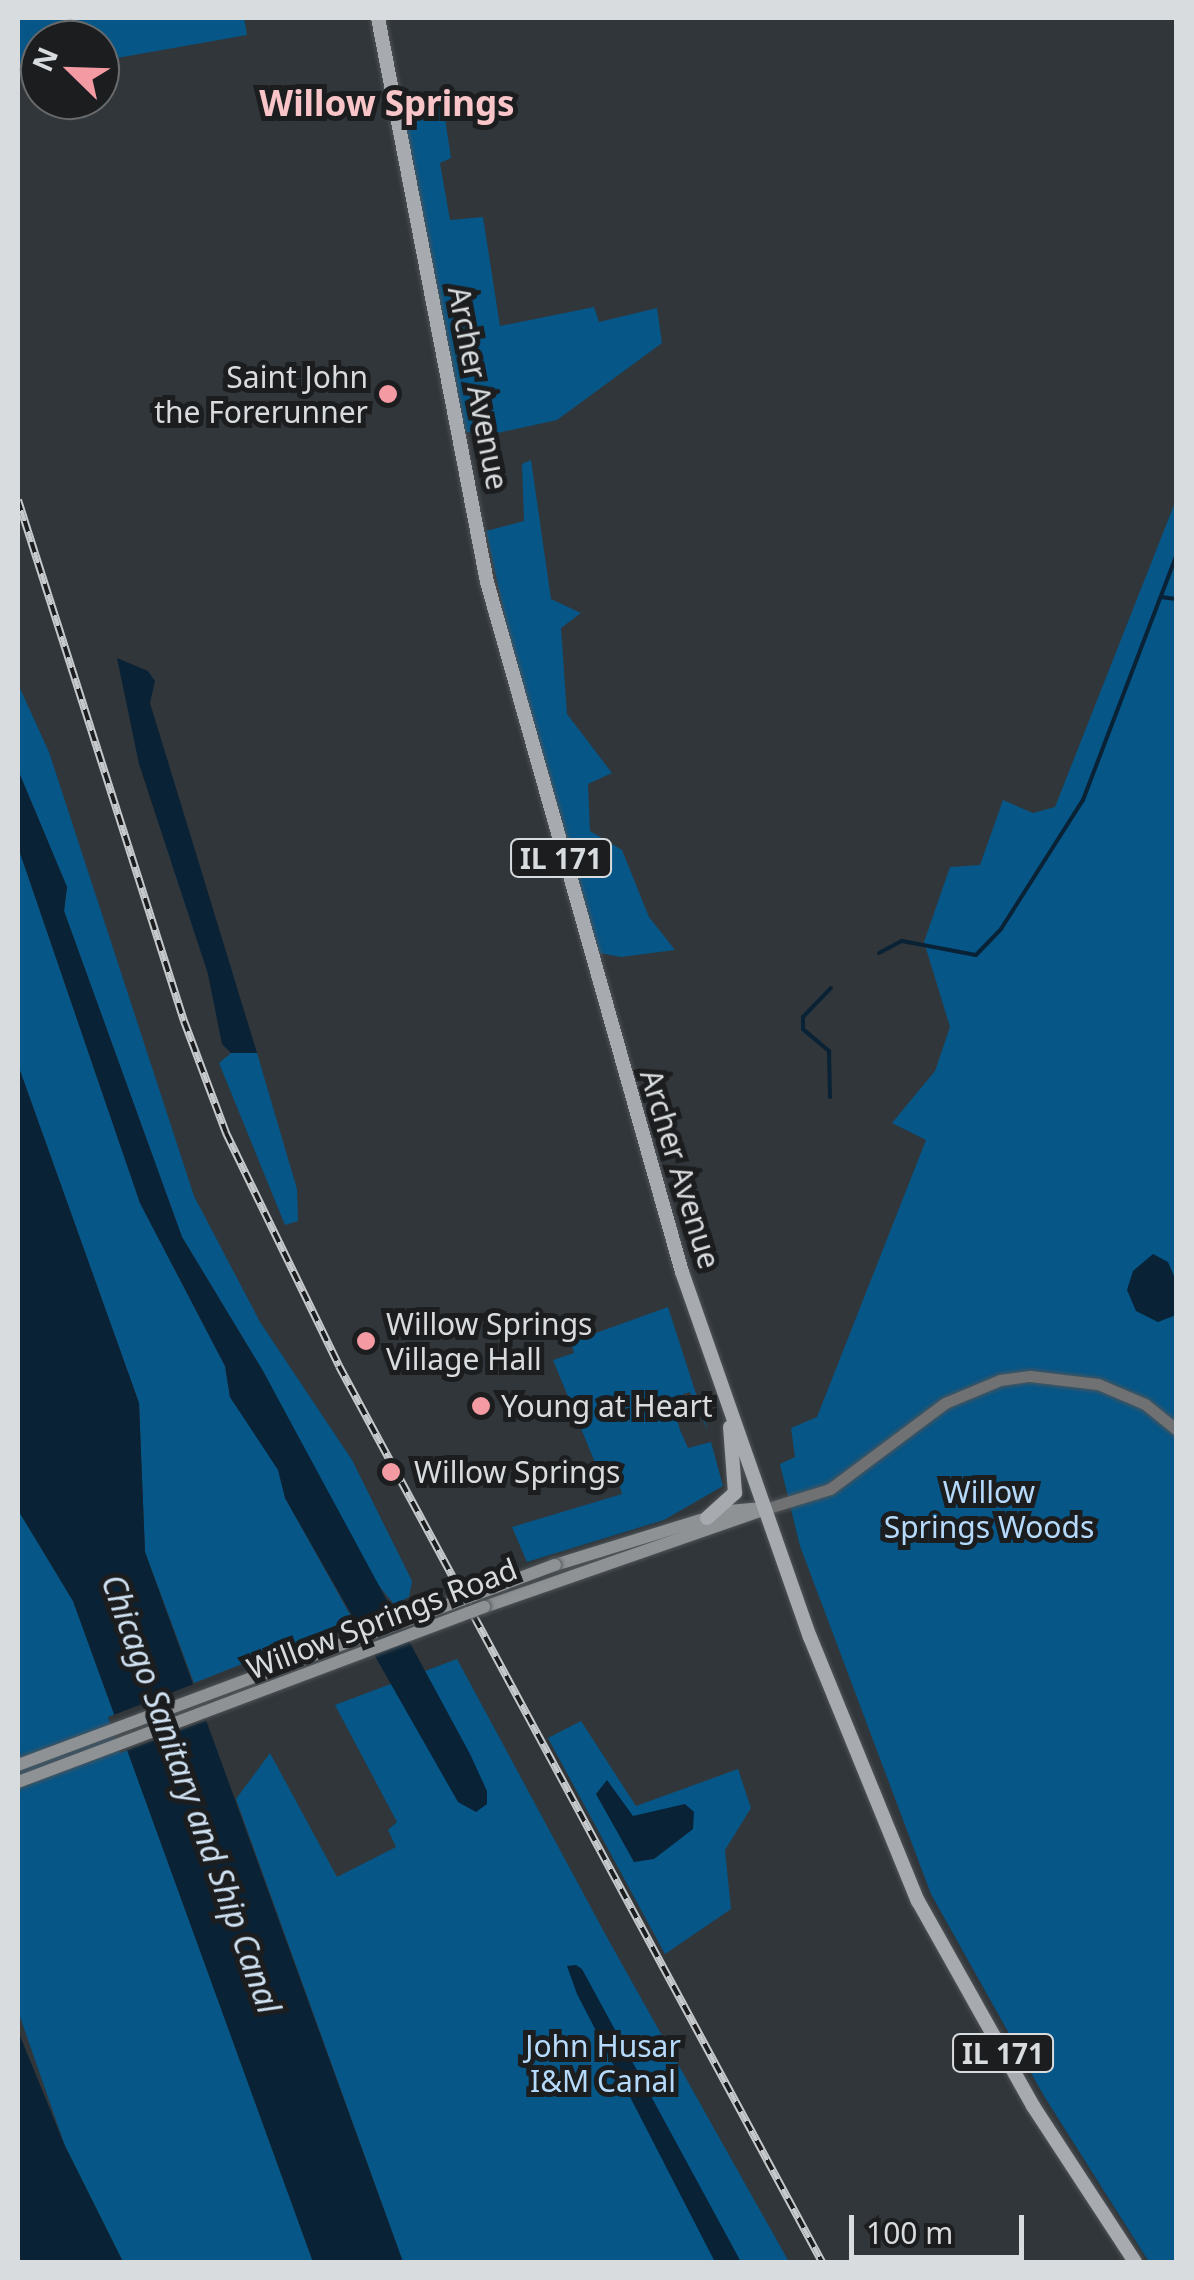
<!DOCTYPE html>
<html>
<head>
<meta charset="utf-8">
<style>
  body { margin:0 }
  #map { position:relative; width:1194px; height:2280px; overflow:hidden; background:#31363a; font-family:"Noto Sans",sans-serif }
  div>[style] { position:absolute }
  [style*='--x'] { left:calc(var(--x)*1px); top:calc(var(--y)*1px); width:calc(var(--w)*1px); rotate:calc(var(--a)*1deg) }
  .green>* { inset:0; background:#065687 }
  .water>* { inset:0; background:#092235 }
  .pier>* { inset:0; background:#31363a }
  .stream>* { height:4px; margin:-2px; padding:0 2px; transform-origin:2px; border-radius:2px; background:#092235 }
  .roads { filter:drop-shadow(0 0 2px #4f5458) drop-shadow(0 0 2px #4f5458) }
  .tertiary>* { height:11px; margin:-5.5px; padding:0 5.5px; transform-origin:5.5px; border-radius:5.5px; background:#6f7173 }
  .secondary>* { height:12px; margin:-6px; padding:0 6px; transform-origin:6px; border-radius:6px; background:#8e9295 }
  .primary>* { height:14px; margin:-7px; padding:0 7px; transform-origin:7px; border-radius:7px; background:#a7abb0 }
  .rail>* { height:8px; margin-top:-4px; transform-origin:0; background:repeating-linear-gradient(90deg,#1b1d1f 0 11px,#c5c9cb 0 22px); box-sizing:border-box; border-block:2px solid #c5c9cb }
  .bridges { filter:drop-shadow(0 0 2px #4f5458) drop-shadow(0 0 2px #4f5458) }
  .secondary-bridge>* { height:12px; margin:-6px; padding:0 6px; transform-origin:6px; border-radius:6px; background:#8e9295 }
  .dots>* { width:28px; height:28px; translate:-50% -50%; box-sizing:border-box; border:5px solid #1b1d1f; border-radius:50% }
  span { translate:-50% -50%; white-space:nowrap; text-align:center; line-height:1.15; -webkit-text-stroke:10px #1b1d1f; paint-order:stroke }
  .shield-label span { padding:2px 8px; background:#1b1d1f; border:2px solid; border-radius:8px; -webkit-text-stroke-width:0 }
  .shield-label { font-size:28px; color:#d9dcde; font-weight:700 }
  .poi-label { font-size:30px; color:#d9dcde }
  .right { translate:-100% -50%; text-align:right }
  .left { translate:0 -50%; text-align:left }
  .street-label { font-size:30px; color:#d9dcde }
  .park-label { font-size:30px; color:#b5dafb }
  .water-label { font-size:32px; color:#d0e2f2; font-style:italic }
  .quarter-label { font-size:35px; color:#f9c5c8; font-weight:700 }
  .frame { position:absolute; inset:0; border:20px solid #d9dcde; pointer-events:none }
  .north { position:absolute; left:20px; top:20px; width:100px; height:100px; box-sizing:border-box; background:#1b1d1f; border:2px solid #67696b; border-radius:50%; rotate:293deg; font-size:28px; font-weight:700; line-height:40px; text-align:center; color:#d9dcde }
  .north::after { content:''; display:block; margin:auto; width:35px; height:45px; background:#f49aa2; clip-path:polygon(50% 0,100% 100%,50% 72%,0 100%) }
  .scale { position:absolute; left:849px; top:2215px; width:175px; height:45px; box-sizing:border-box; border:5px solid #d9dcde; border-top:0; padding-left:12px; font-size:30px; line-height:35px; white-space:nowrap; color:#d9dcde; -webkit-text-stroke:8px #1b1d1f; paint-order:stroke }
</style>
</head>
<body>
<div id="map">
  <div class="green">
    <div style="clip-path:polygon(18px 18px,244px 18px,247px 35px,100px 61px,100px 40px,40px 40px,40px 67px,18px 72px)"></div>
    <div style="clip-path:polygon(442px 98px,451px 158px,440px 163px,450px 220px,483px 217px,500px 326px,594px 307px,599px 322px,657px 308px,662px 343px,557px 420px,484px 436px,464px 431px,400px 109px)"></div>
    <div style="clip-path:polygon(531px 460px,551px 599px,581px 613px,561px 628px,567px 714px,612px 773px,588px 784px,590px 831px,622px 850px,649px 917px,675px 950px,621px 957px,594px 952px,530px 731px,486px 531px,524px 521px,522px 464px)"></div>
    <div style="clip-path:polygon(1176px 500px,1176px 2262px,1149px 2262px,1044px 2096px,931px 1894px,800px 1546px,780px 1464px,795px 1457px,791px 1428px,817px 1417px,926px 1140px,892px 1123px,935px 1071px,950px 1027px,924px 942px,950px 867px,980px 865px,1003px 800px,1033px 813px,1055px 807px)"></div>
    <div style="clip-path:polygon(18px 684px,49px 752px,194px 1196px,260px 1322px,352px 1460px,412px 1581px,409px 1597px,394px 1604px,369px 1574px,263px 1371px,182px 1237px,64px 911px,67px 887px,18px 770px)"></div>
    <div style="clip-path:polygon(18px 847px,140px 1203px,225px 1366px,230px 1397px,279px 1470px,285px 1498px,353px 1620px,194px 1683px,145px 1552px,139px 1403px,18px 1065px)"></div>
    <div style="clip-path:polygon(231px 1053px,257px 1053px,297px 1189px,298px 1221px,285px 1225px,219px 1063px)"></div>
    <div style="clip-path:polygon(668px 1307px,708px 1431px,690px 1392px,683px 1394px,685px 1405px,674px 1409px,680px 1430px,688px 1448px,711px 1442px,723px 1486px,664px 1520px,527px 1562px,512px 1527px,622px 1494px,613px 1461px,596px 1465px,553px 1360px,574px 1353px,571px 1342px)"></div>
    <div style="clip-path:polygon(18px 1510px,73px 1601px,313px 2262px,123px 2262px,65px 2146px,18px 2011px)"></div>
    <div style="clip-path:polygon(457px 1659px,609px 1941px,789px 2262px,403px 2262px,236px 1799px,270px 1753px,337px 1877px,396px 1847px,388px 1830px,397px 1822px,335px 1705px)"></div>
    <div style="clip-path:polygon(581px 1721px,636px 1806px,738px 1769px,751px 1808px,725px 1850px,731px 1909px,665px 1954px,548px 1738px)"></div>
  </div>
  <div class="water">
    <div style="clip-path:polygon(117px 658px,148px 671px,155px 681px,150px 703px,257px 1053px,231px 1053px,222px 1044px,208px 974px,139px 764px)"></div>
    <div style="clip-path:polygon(18px 770px,67px 887px,64px 911px,182px 1237px,263px 1371px,470px 1754px,487px 1791px,487px 1804px,476px 1812px,458px 1802px,285px 1498px,278px 1470px,230px 1397px,225px 1366px,140px 1203px,18px 847px)"></div>
    <div style="clip-path:polygon(18px 1065px,139px 1403px,145px 1552px,403px 2262px,313px 2262px,73px 1601px,18px 1510px)"></div>
    <div style="clip-path:polygon(1153px 1254px,1168px 1262px,1176px 1281px,1176px 1315px,1158px 1322px,1136px 1311px,1127px 1290px,1133px 1271px)"></div>
    <div style="clip-path:polygon(607px 1780px,633px 1816px,685px 1804px,694px 1812px,693px 1829px,654px 1859px,634px 1862px,596px 1794px)"></div>
    <div style="clip-path:polygon(576px 1965px,582px 1969px,741px 2262px,715px 2262px,577px 1994px,567px 1966px)"></div>
    <div style="clip-path:polygon(18px 2031px,65px 2146px,123px 2262px,18px 2262px)"></div>
  </div>
  <div class="pier">
    <div style="clip-path:polygon(199px 1682px,212px 1718px,120px 1753px,108px 1717px)"></div>
  </div>
  <div class="stream">
    <div style="--x:1161;--y:597;--w:15;--a:8"></div>
    <div style="--x:879;--y:953;--w:26;--a:-28"></div>
    <div style="--x:902;--y:941;--w:75;--a:10.7"></div>
    <div style="--x:976;--y:955;--w:36;--a:-46"></div>
    <div style="--x:1001;--y:929;--w:153;--a:-57.6"></div>
    <div style="--x:1083;--y:800;--w:261;--a:-69.1"></div>
    <div style="--x:830;--y:1097;--w:46;--a:-91.2"></div>
    <div style="--x:829;--y:1051;--w:34;--a:-140"></div>
    <div style="--x:803;--y:1029;--w:12;--a:-90"></div>
    <div style="--x:803;--y:1017;--w:40;--a:-46"></div>
  </div>
  <div class="roads">
    <div class="tertiary">
      <div style="--x:765;--y:1509;--w:68;--a:-17.1"></div>
      <div style="--x:830;--y:1489;--w:144;--a:-36.8"></div>
      <div style="--x:945;--y:1403;--w:60;--a:-22.7"></div>
      <div style="--x:1000;--y:1380;--w:30;--a:-8"></div>
      <div style="--x:1030;--y:1376;--w:68;--a:6.7"></div>
      <div style="--x:1098;--y:1384;--w:51;--a:23.1"></div>
      <div style="--x:1145;--y:1404;--w:40;--a:39"></div>
    </div>
    <div class="secondary">
      <div style="--x:555;--y:1565;--w:182;--a:-17.2"></div>
      <div style="--x:729;--y:1511;--w:25;--a:-5"></div>
      <div style="--x:484;--y:1607;--w:298;--a:-19.2"></div>
    </div>
    <div class="primary">
      <div style="--x:378;--y:18;--w:574;--a:79.06"></div>
      <div style="--x:487;--y:582;--w:717;--a:74.22"></div>
      <div style="--x:682;--y:1272;--w:387;--a:70.7"></div>
      <div style="--x:810;--y:1637;--w:285;--a:67.8"></div>
      <div style="--x:918;--y:1901;--w:235;--a:60.7"></div>
      <div style="--x:1033;--y:2106;--w:186;--a:56.8"></div>
      <div style="--x:707;--y:1518;--w:38;--a:-42"></div>
      <div style="--x:735;--y:1493;--w:66;--a:-94.3"></div>
    </div>
  </div>
  <div class="rail">
    <div style="--x:18;--y:500;--w:547;--a:72.33"></div>
    <div style="--x:184;--y:1021;--w:120;--a:69.4"></div>
    <div style="--x:226;--y:1133;--w:259;--a:64.1"></div>
    <div style="--x:339;--y:1366;--w:1018;--a:61.67"></div>
  </div>
  <div class="bridges">
    <div class="secondary-bridge">
      <div style="--x:18;--y:1765;--w:573;--a:-20.43"></div>
      <div style="--x:18;--y:1782;--w:498;--a:-20.6"></div>
    </div>
  </div>
  <div class="dots">
    <div style="left:388px;top:394px;background:#f49aa2"></div>
    <div style="left:366px;top:1341px;background:#f49aa2"></div>
    <div style="left:481px;top:1406px;background:#f49aa2"></div>
    <div style="left:391px;top:1472px;background:#f49aa2"></div>
  </div>
  <div class="shield-label">
    <span style="left:561px;top:858px">IL 171</span>
    <span style="left:1003px;top:2053px">IL 171</span>
  </div>
  <div class="poi-label">
    <span class="right" style="left:368px;top:394px">Saint John<br>the Forerunner</span>
    <span class="left" style="left:386px;top:1341px">Willow Springs<br>Village Hall</span>
    <span class="left" style="left:501px;top:1406px">Young at Heart</span>
    <span class="left" style="left:414px;top:1472px">Willow Springs</span>
  </div>
  <div class="street-label">
    <span style="left:478px;top:388px;rotate:79deg">Archer Avenue</span>
    <span style="left:680px;top:1169px;rotate:73deg">Archer Avenue</span>
    <span style="left:382px;top:1619px;rotate:-21deg">Willow Springs Road</span>
  </div>
  <div class="park-label">
    <span style="left:989px;top:1509px">Willow<br>Springs Woods</span>
    <span style="left:603px;top:2063px">John Husar<br>I&amp;M Canal</span>
  </div>
  <div class="water-label">
    <span style="left:191px;top:1794px;rotate:70deg">Chicago Sanitary and Ship Canal</span>
  </div>
  <div class="quarter-label">
    <span style="left:387px;top:103px">Willow Springs</span>
  </div>
  <div class="frame"></div>
  <div class="north">N</div>
  <div class="scale">100 m</div>
</div>
</body>
</html>
